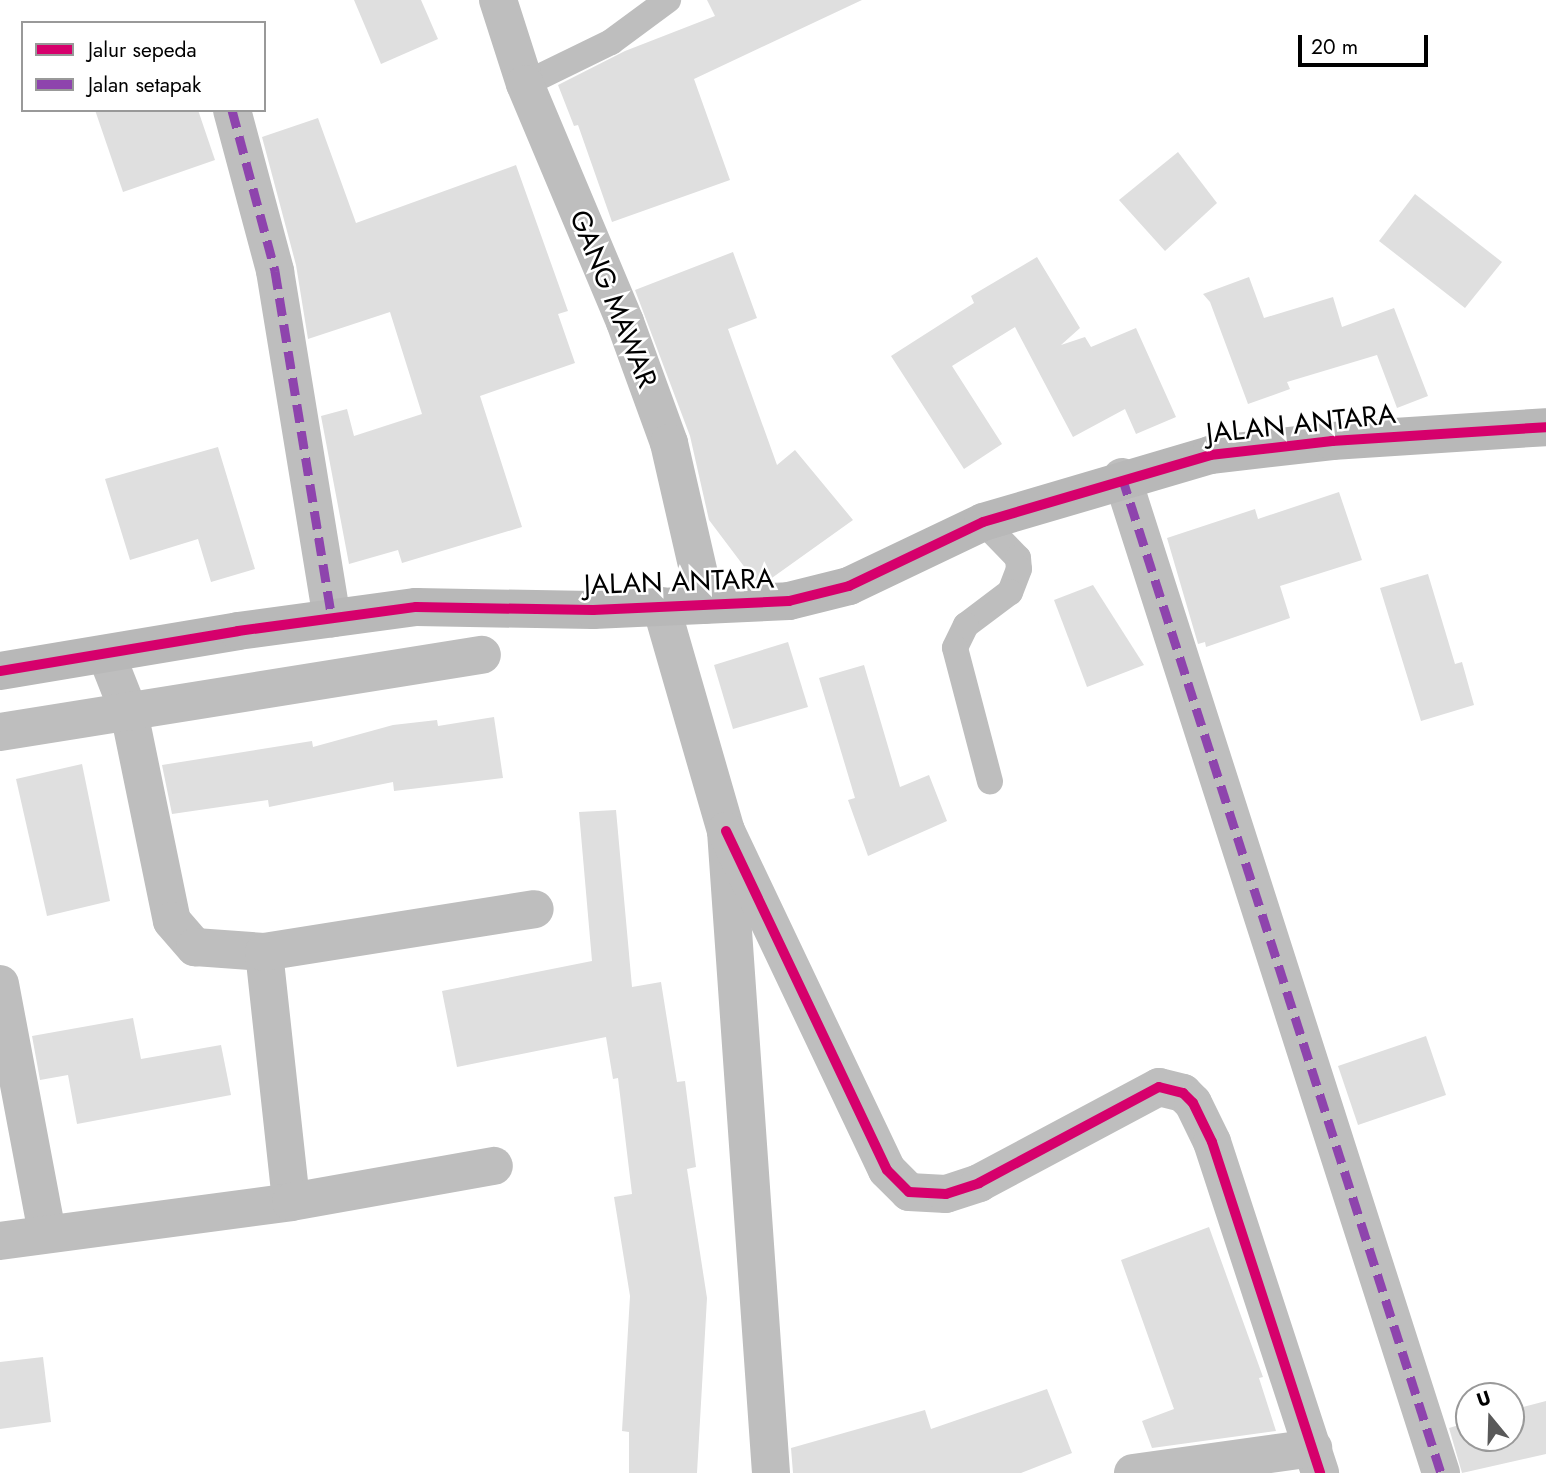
<!DOCTYPE html>
<html>
<head>
<meta charset="utf-8">
<style>
  body { margin:0 }
  #map { position:relative; width:1546px; height:1473px; overflow:hidden; background:#fff; font-family:Jost,sans-serif }
  div>[style] { position:absolute }
  [style*='--x'] { left:calc(var(--x)*1px); top:calc(var(--y)*1px); width:calc(var(--w)*1px); rotate:calc(var(--a)*1deg) }
  .building>* { inset:0; background:#dfdfdf }
  .lane>* { height:26px; margin:-13px; padding:0 13px; transform-origin:13px; border-radius:13px; background:#bebebe }
  .street>* { height:38px; margin:-19px; padding:0 19px; transform-origin:19px; border-radius:19px; background:#bebebe }
  .secondary>* { height:38px; margin:-19px; padding:0 19px; transform-origin:19px; border-radius:19px; background:#b8b8b8 }
  .quiet>* { height:9px; margin-top:-4.5px; transform-origin:0; background:repeating-linear-gradient(90deg,#8e44ad 0 18px,transparent 0 27px) }
  .cycleway>* { height:10px; margin:-5px; padding:0 5px; transform-origin:5px; border-radius:5px; background:#d6006c }
  span { translate:-50% -50%; white-space:nowrap; text-align:center; line-height:1.15; -webkit-text-stroke:5px #fff; paint-order:stroke }
  .street-label { font-size:28px; color:#000 }
  .legend { position:absolute; left:21px; top:21px; width:245px; height:91px; box-sizing:border-box; background:#fff; border:2px solid #999; margin:0; padding:9px 12px; list-style:none; font-size:21px; color:#000 }
  .legend li { display:flex; align-items:center; gap:14px; height:35px }
  .legend b { width:35px; border:2px solid #999 }
  .north { position:absolute; left:1455px; top:1382px; width:70px; height:70px; box-sizing:border-box; background:#fff; border:2px solid #999; border-radius:50%; rotate:341deg; font-size:19px; font-weight:700; line-height:28px; text-align:center; color:#000 }
  .north::after { content:''; display:block; margin:auto; width:24px; height:32px; background:#595959; clip-path:polygon(50% 0,100% 100%,50% 72%,0 100%) }
  .scale { position:absolute; left:1298px; top:35px; width:130px; height:32px; box-sizing:border-box; border:4px solid #000; border-top:0; padding-left:9px; font-size:21px; line-height:24px; white-space:nowrap; color:#000; -webkit-text-stroke:5px #fff; paint-order:stroke }
</style>
</head>
<body>
<div id="map">
  <div class="building">
    <div style="clip-path:polygon(354px 0,421px 0,438px 39px,381px 64px)"></div>
    <div style="clip-path:polygon(707px 0,862px 0,694px 79px,730px 180px,612px 222px,578px 125px,574px 126px,558px 85px,625px 51px,715px 16px)"></div>
    <div style="clip-path:polygon(95px 110px,198px 110px,215px 160px,123px 192px)"></div>
    <div style="clip-path:polygon(318px 118px,356px 223px,516px 165px,568px 311px,558px 314px,575px 363px,480px 396px,522px 527px,402px 563px,398px 550px,349px 564px,321px 416px,347px 409px,354px 436px,422px 414px,390px 312px,308px 339px,296px 265px,262px 137px)"></div>
    <div style="clip-path:polygon(1178px 152px,1217px 203px,1165px 251px,1119px 200px)"></div>
    <div style="clip-path:polygon(1415px 194px,1502px 262px,1465px 308px,1379px 241px)"></div>
    <div style="clip-path:polygon(733px 252px,757px 318px,728px 329px,777px 465px,795px 450px,853px 520px,769px 580px,755px 581px,709px 520px,690px 436px,635px 290px)"></div>
    <div style="clip-path:polygon(1037px 257px,1080px 328px,1061px 345px,1085px 337px,1091px 347px,1136px 328px,1176px 417px,1136px 434px,1125px 409px,1073px 437px,1015px 327px,952px 366px,1002px 444px,964px 469px,891px 356px,974px 303px,971px 296px)"></div>
    <div style="clip-path:polygon(1249px 277px,1264px 318px,1333px 297px,1342px 327px,1394px 308px,1428px 396px,1397px 408px,1377px 355px,1287px 382px,1290px 389px,1248px 404px,1210px 302px,1203px 294px)"></div>
    <div style="clip-path:polygon(218px 447px,255px 569px,211px 582px,198px 539px,130px 560px,105px 479px)"></div>
    <div style="clip-path:polygon(1339px 492px,1362px 560px,1280px 586px,1290px 618px,1206px 647px,1205px 642px,1198px 644px,1167px 538px,1255px 509px,1258px 519px)"></div>
    <div style="clip-path:polygon(1428px 574px,1455px 664px,1462px 662px,1474px 705px,1421px 721px,1380px 588px)"></div>
    <div style="clip-path:polygon(1093px 585px,1144px 665px,1087px 687px,1054px 600px)"></div>
    <div style="clip-path:polygon(788px 642px,808px 707px,733px 729px,714px 665px)"></div>
    <div style="clip-path:polygon(864px 665px,900px 787px,929px 775px,947px 821px,868px 856px,848px 800px,855px 798px,819px 678px)"></div>
    <div style="clip-path:polygon(494px 717px,503px 778px,394px 791px,393px 782px,269px 807px,268px 800px,172px 814px,162px 765px,312px 741px,313px 747px,393px 725px,437px 720px,438px 726px)"></div>
    <div style="clip-path:polygon(82px 764px,110px 901px,47px 916px,16px 779px)"></div>
    <div style="clip-path:polygon(616px 810px,632px 987px,661px 982px,677px 1082px,685px 1081px,696px 1167px,687px 1169px,707px 1298px,697px 1473px,629px 1473px,629px 1432px,622px 1431px,630px 1296px,614px 1197px,632px 1194px,618px 1078px,613px 1079px,606px 1037px,457px 1067px,442px 991px,592px 961px,579px 812px)"></div>
    <div style="clip-path:polygon(133px 1018px,141px 1059px,221px 1045px,231px 1095px,77px 1124px,68px 1075px,40px 1080px,32px 1036px)"></div>
    <div style="clip-path:polygon(1426px 1036px,1446px 1095px,1358px 1125px,1338px 1066px)"></div>
    <div style="clip-path:polygon(1209px 1227px,1263px 1377px,1259px 1378px,1276px 1431px,1152px 1448px,1142px 1421px,1174px 1409px,1121px 1260px)"></div>
    <div style="clip-path:polygon(43px 1357px,51px 1422px,0 1429px,0 1362px)"></div>
    <div style="clip-path:polygon(1047px 1389px,1072px 1453px,1021px 1473px,793px 1473px,791px 1448px,925px 1410px,931px 1429px)"></div>
    <div style="clip-path:polygon(1546px 1401px,1546px 1454px,1462px 1473px,1449px 1428px,1469px 1422px,1469px 1438px,1511px 1438px,1511px 1410px)"></div>
  </div>
  <div class="lane">
    <div style="--x:525;--y:84;--w:96;--a:-26"></div>
    <div style="--x:611;--y:42;--w:71;--a:-36.4"></div>
    <div style="--x:983;--y:522;--w:50;--a:45.8"></div>
    <div style="--x:1018;--y:558;--w:11;--a:85"></div>
    <div style="--x:1019;--y:569;--w:25;--a:111"></div>
    <div style="--x:1010;--y:592;--w:55;--a:143.1"></div>
    <div style="--x:966;--y:625;--w:25;--a:116"></div>
    <div style="--x:955;--y:648;--w:138;--a:75.3"></div>
  </div>
  <div class="street">
    <div style="--x:498;--y:0;--w:88;--a:72.2"></div>
    <div style="--x:525;--y:84;--w:258;--a:67.2"></div>
    <div style="--x:625;--y:322;--w:129;--a:70"></div>
    <div style="--x:669;--y:443;--w:166;--a:77.1"></div>
    <div style="--x:232;--y:110;--w:167;--a:75"></div>
    <div style="--x:275;--y:271;--w:352;--a:80.7"></div>
    <div style="--x:1122;--y:477;--w:1046;--a:72.24"></div>
    <div style="--x:661;--y:606;--w:234;--a:73.9"></div>
    <div style="--x:726;--y:831;--w:644;--a:85.99"></div>
    <div style="--x:106;--y:654;--w:62;--a:68.4"></div>
    <div style="--x:129;--y:712;--w:213;--a:78.4"></div>
    <div style="--x:172;--y:921;--w:35;--a:49"></div>
    <div style="--x:195;--y:947;--w:69;--a:4.1"></div>
    <div style="--x:264;--y:952;--w:251;--a:83.8"></div>
    <div style="--x:0;--y:732;--w:488;--a:-9.1"></div>
    <div style="--x:726;--y:831;--w:375;--a:64.6"></div>
    <div style="--x:887;--y:1170;--w:31;--a:45"></div>
    <div style="--x:909;--y:1192;--w:37;--a:3"></div>
    <div style="--x:946;--y:1194;--w:35;--a:-18"></div>
    <div style="--x:979;--y:1183;--w:204;--a:-28.1"></div>
    <div style="--x:1159;--y:1087;--w:25;--a:14"></div>
    <div style="--x:1183;--y:1093;--w:14;--a:45"></div>
    <div style="--x:1193;--y:1103;--w:43;--a:64"></div>
    <div style="--x:1212;--y:1142;--w:348;--a:71.9"></div>
    <div style="--x:264;--y:952;--w:274;--a:-9"></div>
    <div style="--x:0;--y:984;--w:253;--a:79.3"></div>
    <div style="--x:0;--y:1241;--w:294;--a:-7.6"></div>
    <div style="--x:291;--y:1202;--w:206;--a:-10.1"></div>
    <div style="--x:1133;--y:1473;--w:182;--a:-7.9"></div>
  </div>
  <div class="secondary">
    <div style="--x:0;--y:671;--w:241;--a:-9.5"></div>
    <div style="--x:238;--y:631;--w:180;--a:-7.7"></div>
    <div style="--x:416;--y:607;--w:177;--a:1"></div>
    <div style="--x:593;--y:610;--w:196;--a:-2.6"></div>
    <div style="--x:789;--y:601;--w:62;--a:-14"></div>
    <div style="--x:849;--y:586;--w:148;--a:-25.5"></div>
    <div style="--x:983;--y:522;--w:237;--a:-16.4"></div>
    <div style="--x:1210;--y:455;--w:123;--a:-6.5"></div>
    <div style="--x:1332;--y:441;--w:214;--a:-3.7"></div>
  </div>
  <div class="quiet">
    <div style="--x:232;--y:110;--w:167;--a:75"></div>
    <div style="--x:275;--y:271;--w:352;--a:80.7"></div>
    <div style="--x:1122;--y:477;--w:1046;--a:72.24"></div>
  </div>
  <div class="cycleway">
    <div style="--x:0;--y:671;--w:241;--a:-9.5"></div>
    <div style="--x:238;--y:631;--w:180;--a:-7.7"></div>
    <div style="--x:416;--y:607;--w:177;--a:1"></div>
    <div style="--x:593;--y:610;--w:196;--a:-2.6"></div>
    <div style="--x:789;--y:601;--w:62;--a:-14"></div>
    <div style="--x:849;--y:586;--w:148;--a:-25.5"></div>
    <div style="--x:983;--y:522;--w:237;--a:-16.4"></div>
    <div style="--x:1210;--y:455;--w:123;--a:-6.5"></div>
    <div style="--x:1332;--y:441;--w:214;--a:-3.7"></div>
    <div style="--x:726;--y:831;--w:375;--a:64.6"></div>
    <div style="--x:887;--y:1170;--w:31;--a:45"></div>
    <div style="--x:909;--y:1192;--w:37;--a:3"></div>
    <div style="--x:946;--y:1194;--w:35;--a:-18"></div>
    <div style="--x:979;--y:1183;--w:204;--a:-28.1"></div>
    <div style="--x:1159;--y:1087;--w:25;--a:14"></div>
    <div style="--x:1183;--y:1093;--w:14;--a:45"></div>
    <div style="--x:1193;--y:1103;--w:43;--a:64"></div>
    <div style="--x:1212;--y:1142;--w:348;--a:71.9"></div>
  </div>
  <div class="street-label">
    <span style="left:613px;top:299px;rotate:68deg">GANG MAWAR</span>
    <span style="left:1301px;top:424px;rotate:-6deg">JALAN ANTARA</span>
    <span style="left:679px;top:582px;rotate:-2deg">JALAN ANTARA</span>
  </div>
  <ul class="legend">
  <li><b style="height:9px;background:#d6006c"></b>Jalur sepeda</li>
  <li><b style="height:9px;background:#8e44ad"></b>Jalan setapak</li>
  </ul>
  <div class="north">U</div>
  <div class="scale">20 m</div>
</div>
</body>
</html>
